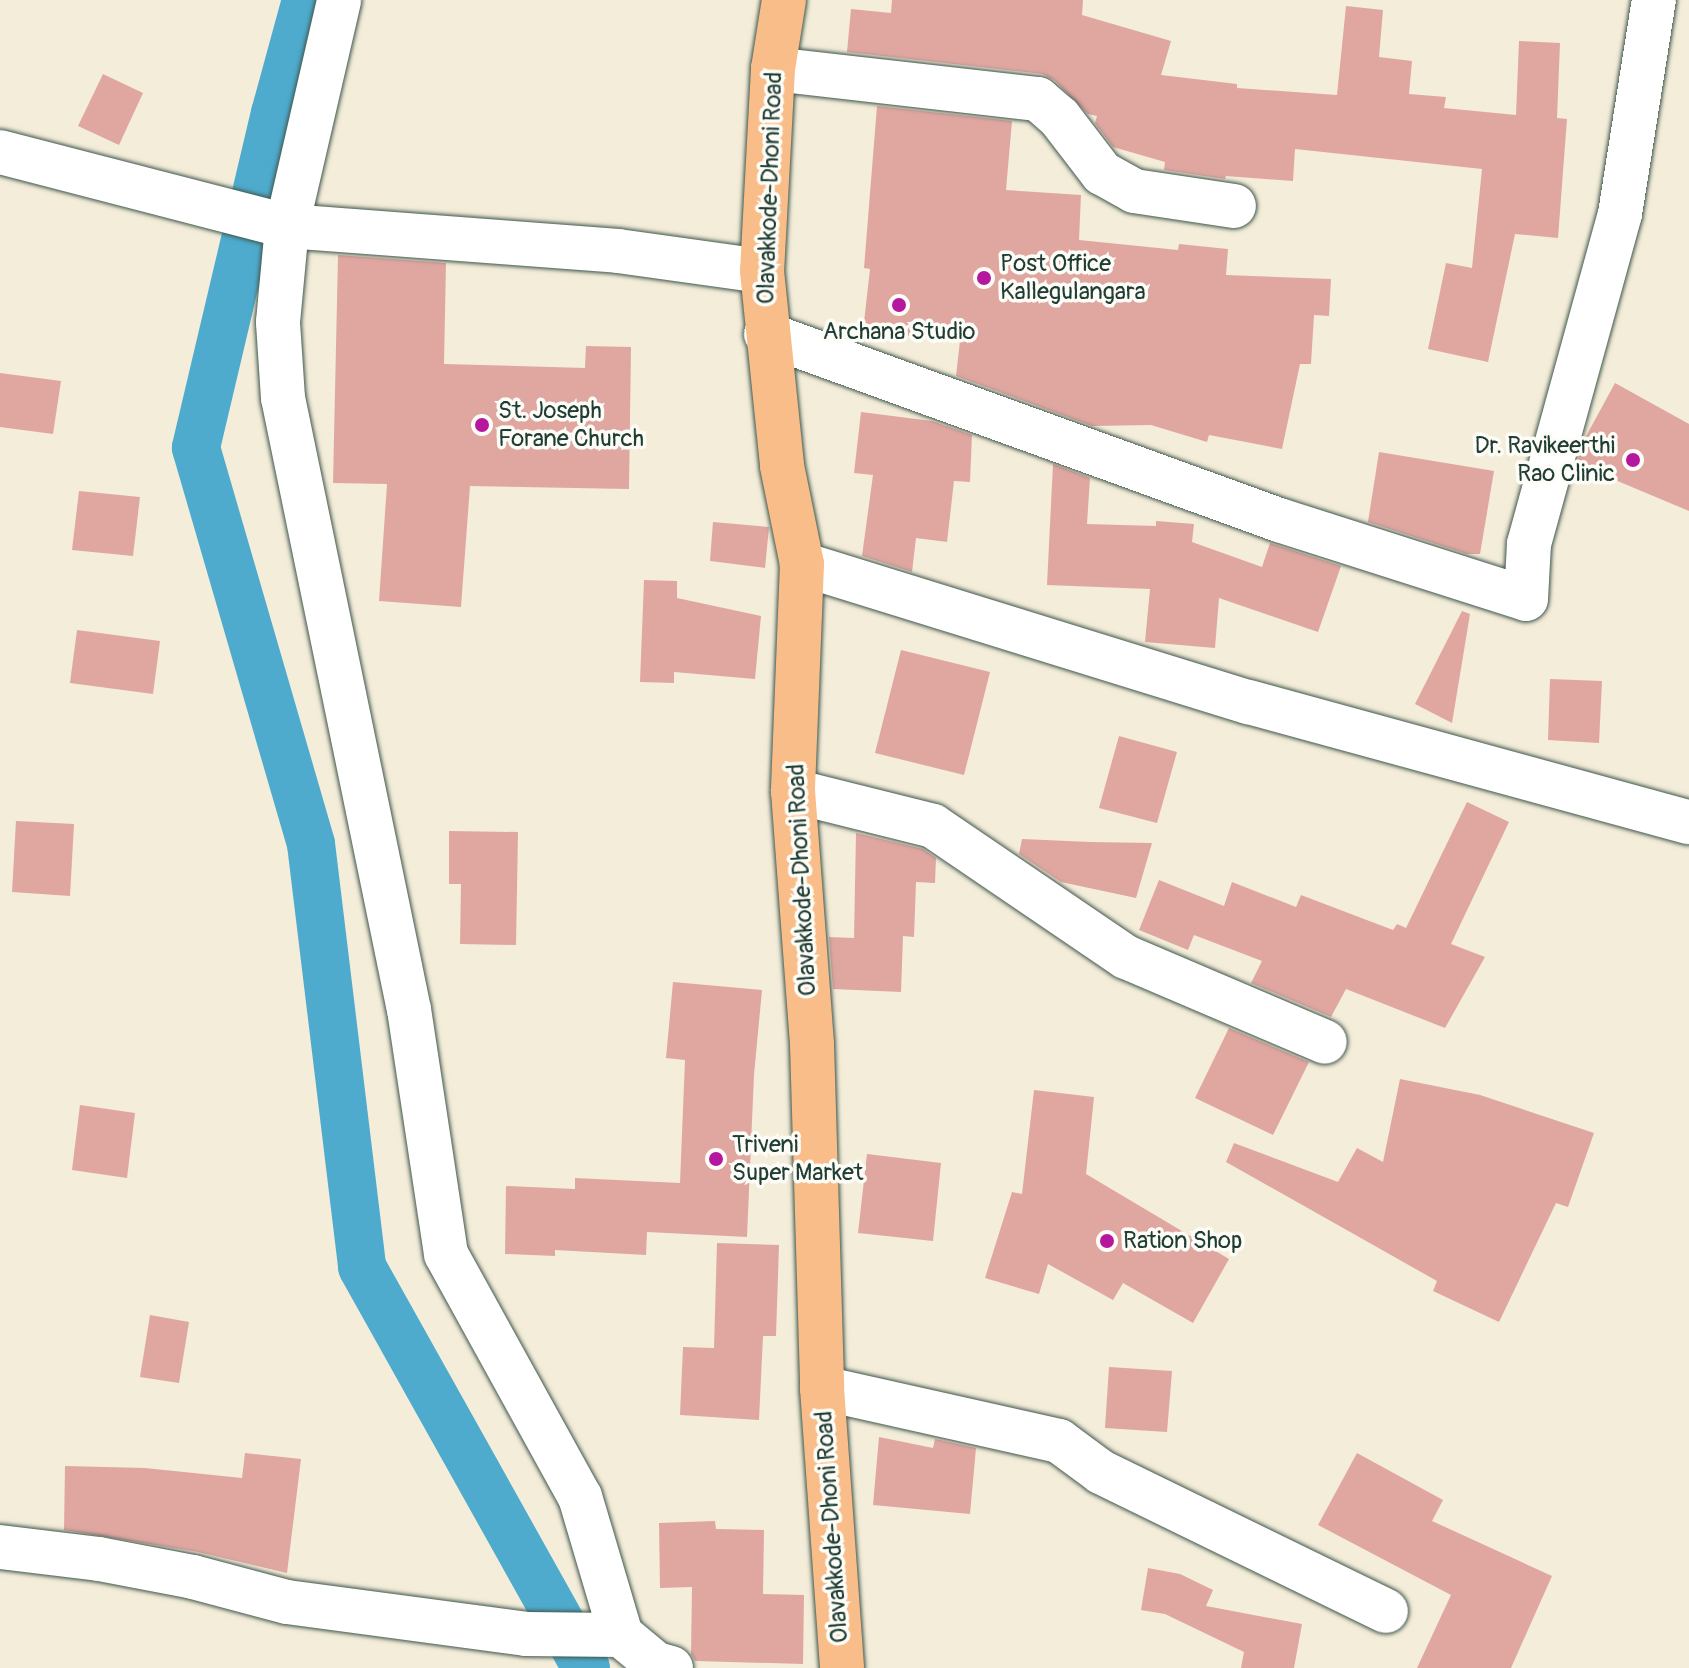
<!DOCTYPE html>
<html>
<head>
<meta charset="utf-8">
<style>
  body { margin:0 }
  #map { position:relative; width:1689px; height:1668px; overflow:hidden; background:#f4edd9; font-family:Pangolin,sans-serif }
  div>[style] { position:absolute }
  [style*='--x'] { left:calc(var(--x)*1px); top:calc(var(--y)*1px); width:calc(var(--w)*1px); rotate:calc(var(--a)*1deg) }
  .canal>* { height:48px; margin:-24px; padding:0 24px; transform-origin:24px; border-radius:24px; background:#4fabcd }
  .building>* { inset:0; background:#e0a7a1 }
  .roads { filter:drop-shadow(0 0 2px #3f574d) drop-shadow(0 0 2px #3f574d) }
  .minor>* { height:44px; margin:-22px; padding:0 22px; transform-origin:22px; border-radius:22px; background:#fff }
  .major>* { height:44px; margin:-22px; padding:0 22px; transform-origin:22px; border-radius:22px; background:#f8bd89 }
  .dots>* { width:22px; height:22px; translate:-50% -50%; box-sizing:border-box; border:4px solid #fdfcf7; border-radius:50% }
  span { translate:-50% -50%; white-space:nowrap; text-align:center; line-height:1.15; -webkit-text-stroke:7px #fdfcf7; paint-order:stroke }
  .street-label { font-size:24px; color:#1f3d34 }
  .poi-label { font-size:24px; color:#1f3d34 }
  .left { translate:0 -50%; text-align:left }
  .right { translate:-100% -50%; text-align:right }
</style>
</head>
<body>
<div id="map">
  <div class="canal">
    <div style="--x:306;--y:0;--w:117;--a:105.3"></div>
    <div style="--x:275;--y:113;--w:344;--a:103.3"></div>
    <div style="--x:196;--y:448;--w:412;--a:73.8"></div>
    <div style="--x:311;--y:844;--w:426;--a:83.1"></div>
    <div style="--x:362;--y:1267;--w:459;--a:60.8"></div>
  </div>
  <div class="building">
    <div style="clip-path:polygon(892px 0,1083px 0,1082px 15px,1171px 41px,1161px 75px,1237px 84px,1237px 88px,1337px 95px,1346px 6px,1383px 10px,1379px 57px,1412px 61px,1409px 94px,1446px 97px,1444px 108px,1516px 115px,1519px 41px,1560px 43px,1557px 118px,1567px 119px,1558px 238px,1515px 234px,1488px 362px,1428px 349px,1446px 263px,1472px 268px,1482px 169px,1295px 149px,1293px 181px,1226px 176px,1225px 179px,1164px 170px,1165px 162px,1113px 147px,1095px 123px,1097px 116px,1088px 114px,1054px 80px,1042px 74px,847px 52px,851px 9px,891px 13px)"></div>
    <div style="clip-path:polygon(103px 74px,143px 93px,119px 145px,78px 126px)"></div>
    <div style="clip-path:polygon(877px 106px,1012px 121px,1006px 190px,1081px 195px,1079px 240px,1178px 250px,1179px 244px,1228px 249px,1226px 275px,1331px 279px,1329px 316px,1314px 315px,1311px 364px,1300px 364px,1282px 449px,1209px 435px,1207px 442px,1151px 425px,1092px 426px,956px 376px,960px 341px,863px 331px,870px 269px,864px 268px)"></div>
    <div style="clip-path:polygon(338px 255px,446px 263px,444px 364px,585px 368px,586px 346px,631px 347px,629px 489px,470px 486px,461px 607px,379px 601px,387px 484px,333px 483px)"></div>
    <div style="clip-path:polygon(0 373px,61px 381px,53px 434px,0 427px)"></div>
    <div style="clip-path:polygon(1615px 383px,1689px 424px,1689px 511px,1577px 464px,1584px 440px)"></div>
    <div style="clip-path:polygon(861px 412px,932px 421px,972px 435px,970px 482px,954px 481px,947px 542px,916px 538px,912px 572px,862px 556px,873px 475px,854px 473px)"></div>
    <div style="clip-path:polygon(1379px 452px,1494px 471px,1480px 554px,1467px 554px,1368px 522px)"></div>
    <div style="clip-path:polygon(1053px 464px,1090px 478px,1087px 524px,1156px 526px,1156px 521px,1194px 524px,1192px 542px,1262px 567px,1270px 543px,1341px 566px,1318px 632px,1219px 598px,1215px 648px,1145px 642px,1150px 589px,1047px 585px)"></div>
    <div style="clip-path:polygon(79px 491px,140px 497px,133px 556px,72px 550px)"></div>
    <div style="clip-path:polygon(713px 522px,769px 527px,765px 568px,710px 561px)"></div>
    <div style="clip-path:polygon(644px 580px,677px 581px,677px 598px,761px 616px,755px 679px,674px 672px,674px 683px,640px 682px)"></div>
    <div style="clip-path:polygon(1462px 611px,1470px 614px,1452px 723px,1415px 704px)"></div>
    <div style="clip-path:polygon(77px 630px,160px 641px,153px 694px,70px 683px)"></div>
    <div style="clip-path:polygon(901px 650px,990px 672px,964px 775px,875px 753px)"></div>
    <div style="clip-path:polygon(1550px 679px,1602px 681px,1599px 743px,1548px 740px)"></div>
    <div style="clip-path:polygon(1119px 736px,1177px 752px,1157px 823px,1099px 808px)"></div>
    <div style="clip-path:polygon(1467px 802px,1509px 822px,1451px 944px,1485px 957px,1445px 1028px,1346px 989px,1331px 1017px,1251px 983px,1262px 961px,1194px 935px,1188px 950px,1139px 930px,1159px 880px,1224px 906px,1232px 882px,1296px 907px,1301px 895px,1393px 930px,1397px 924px,1406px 928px)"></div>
    <div style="clip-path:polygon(16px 821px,74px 824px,70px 896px,12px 892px)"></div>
    <div style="clip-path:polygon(449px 831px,518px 832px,516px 945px,460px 944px,461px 884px,449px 884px)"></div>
    <div style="clip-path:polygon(856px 833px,923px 849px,936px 858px,935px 883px,916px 882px,914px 937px,903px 936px,901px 992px,833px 989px,829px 937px,854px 938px)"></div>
    <div style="clip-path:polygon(1022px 839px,1090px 842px,1152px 843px,1136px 898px,1061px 882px,1019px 854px)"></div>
    <div style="clip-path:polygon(673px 982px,762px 990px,754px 1075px,747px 1237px,647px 1232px,646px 1255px,555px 1250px,555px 1256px,505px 1254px,506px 1186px,575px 1189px,575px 1178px,680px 1183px,685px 1060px,666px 1058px)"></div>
    <div style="clip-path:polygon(1229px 1028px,1309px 1062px,1273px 1135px,1195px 1098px)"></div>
    <div style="clip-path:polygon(1400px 1079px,1480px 1095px,1594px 1133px,1568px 1207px,1556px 1203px,1499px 1322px,1433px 1291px,1437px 1281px,1226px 1162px,1234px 1143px,1338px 1182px,1357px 1148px,1383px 1162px)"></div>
    <div style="clip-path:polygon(1034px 1090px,1094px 1097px,1086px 1174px,1229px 1259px,1193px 1323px,1123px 1283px,1113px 1300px,1048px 1264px,1039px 1294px,985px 1278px,1012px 1192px,1022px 1194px)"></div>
    <div style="clip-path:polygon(80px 1105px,135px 1113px,127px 1178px,72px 1170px)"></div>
    <div style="clip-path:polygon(867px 1154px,941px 1163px,933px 1241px,858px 1233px)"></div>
    <div style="clip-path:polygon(717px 1243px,779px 1245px,776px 1336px,763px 1336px,759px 1420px,680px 1415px,683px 1347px,714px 1348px)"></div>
    <div style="clip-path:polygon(150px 1315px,189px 1322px,179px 1383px,140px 1377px)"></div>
    <div style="clip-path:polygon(1109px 1367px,1172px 1371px,1167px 1432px,1105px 1428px)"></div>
    <div style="clip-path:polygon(879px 1437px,933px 1448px,935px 1439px,976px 1448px,970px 1514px,873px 1505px)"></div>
    <div style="clip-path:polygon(245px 1453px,301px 1459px,287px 1573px,198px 1552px,64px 1530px,65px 1466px,145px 1468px,242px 1478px)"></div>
    <div style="clip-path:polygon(1357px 1453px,1443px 1500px,1432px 1521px,1552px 1576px,1511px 1668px,1417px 1668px,1451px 1595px,1318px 1525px)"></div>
    <div style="clip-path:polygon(715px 1521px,716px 1529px,764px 1530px,763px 1594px,804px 1595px,803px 1664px,695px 1661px,691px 1654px,692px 1587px,660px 1588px,659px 1523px)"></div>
    <div style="clip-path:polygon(1148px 1568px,1180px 1574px,1213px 1590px,1206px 1606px,1302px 1624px,1294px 1668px,1241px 1668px,1244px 1652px,1165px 1614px,1141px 1610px)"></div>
  </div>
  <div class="roads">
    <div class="minor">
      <div style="--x:773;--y:69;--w:267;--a:6.5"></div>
      <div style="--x:1038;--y:99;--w:28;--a:41"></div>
      <div style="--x:1059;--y:117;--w:71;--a:52.5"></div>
      <div style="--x:1102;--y:173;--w:37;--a:29"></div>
      <div style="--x:1134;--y:191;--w:101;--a:8.5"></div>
      <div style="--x:0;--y:152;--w:296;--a:14.5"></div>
      <div style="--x:287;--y:226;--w:232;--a:-77"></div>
      <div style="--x:766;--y:334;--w:546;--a:19.93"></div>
      <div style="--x:1279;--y:520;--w:259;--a:17.7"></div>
      <div style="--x:1526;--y:599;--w:55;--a:-86.9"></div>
      <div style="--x:1529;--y:544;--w:342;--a:-74.6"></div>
      <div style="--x:1620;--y:214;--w:217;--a:-81"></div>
      <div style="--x:802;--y:564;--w:468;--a:17.2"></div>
      <div style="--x:1249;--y:702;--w:456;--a:15.3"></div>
      <div style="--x:793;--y:791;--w:144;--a:14"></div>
      <div style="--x:933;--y:826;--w:233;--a:34.2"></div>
      <div style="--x:1126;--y:957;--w:216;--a:23.1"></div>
      <div style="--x:822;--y:1388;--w:243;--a:12.6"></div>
      <div style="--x:1059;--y:1441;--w:52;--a:36.4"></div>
      <div style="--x:1101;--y:1472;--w:317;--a:26"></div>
      <div style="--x:0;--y:1547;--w:100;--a:6.9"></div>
      <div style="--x:99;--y:1559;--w:96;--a:10.8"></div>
      <div style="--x:193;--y:1577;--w:97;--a:14.9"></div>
      <div style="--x:287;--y:1602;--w:241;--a:7.6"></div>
      <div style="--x:526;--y:1634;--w:95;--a:0.6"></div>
      <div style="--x:671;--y:1668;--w:16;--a:-165"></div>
      <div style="--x:656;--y:1664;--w:45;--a:-140.4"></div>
      <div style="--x:621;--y:1635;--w:144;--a:-106.5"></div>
      <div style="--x:580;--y:1497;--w:277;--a:-118.9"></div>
      <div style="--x:446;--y:1254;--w:247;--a:-98.6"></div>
      <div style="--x:409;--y:1010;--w:625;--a:-101.63"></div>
      <div style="--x:283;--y:398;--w:76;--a:-93.8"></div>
      <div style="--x:278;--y:322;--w:96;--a:-84.6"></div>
      <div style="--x:287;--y:226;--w:332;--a:4.3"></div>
      <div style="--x:618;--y:251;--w:145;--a:7.9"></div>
    </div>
    <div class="major">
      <div style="--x:784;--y:0;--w:70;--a:99.1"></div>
      <div style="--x:773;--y:69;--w:202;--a:93.1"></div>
      <div style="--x:762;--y:271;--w:196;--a:84.1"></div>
      <div style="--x:782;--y:466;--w:100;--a:78.5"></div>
      <div style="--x:802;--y:564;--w:227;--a:92.3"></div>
      <div style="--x:793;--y:791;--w:254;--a:85.7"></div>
      <div style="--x:812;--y:1044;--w:344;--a:88.3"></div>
      <div style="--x:822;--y:1388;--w:281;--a:85.9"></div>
    </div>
  </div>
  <div class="dots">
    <div style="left:984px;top:278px;background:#b5179e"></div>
    <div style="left:899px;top:305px;background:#b5179e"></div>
    <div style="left:482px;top:425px;background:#b5179e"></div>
    <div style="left:1633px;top:460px;background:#b5179e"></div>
    <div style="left:716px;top:1159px;background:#b5179e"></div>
    <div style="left:1107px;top:1241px;background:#b5179e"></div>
  </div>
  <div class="street-label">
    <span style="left:770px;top:188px;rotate:-88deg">Olavakkode-Dhoni Road</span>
    <span style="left:802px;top:880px;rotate:-93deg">Olavakkode-Dhoni Road</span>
    <span style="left:832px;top:1527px;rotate:-94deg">Olavakkode-Dhoni Road</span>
  </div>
  <div class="poi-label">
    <span class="left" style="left:1000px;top:278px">Post Office<br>Kallegulangara</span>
    <span style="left:899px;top:332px">Archana Studio</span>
    <span class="left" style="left:498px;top:425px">St. Joseph<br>Forane Church</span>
    <span class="right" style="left:1615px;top:460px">Dr. Ravikeerthi<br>Rao Clinic</span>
    <span class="left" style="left:732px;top:1159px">Triveni<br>Super Market</span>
    <span class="left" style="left:1123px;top:1241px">Ration Shop</span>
  </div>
</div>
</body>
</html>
